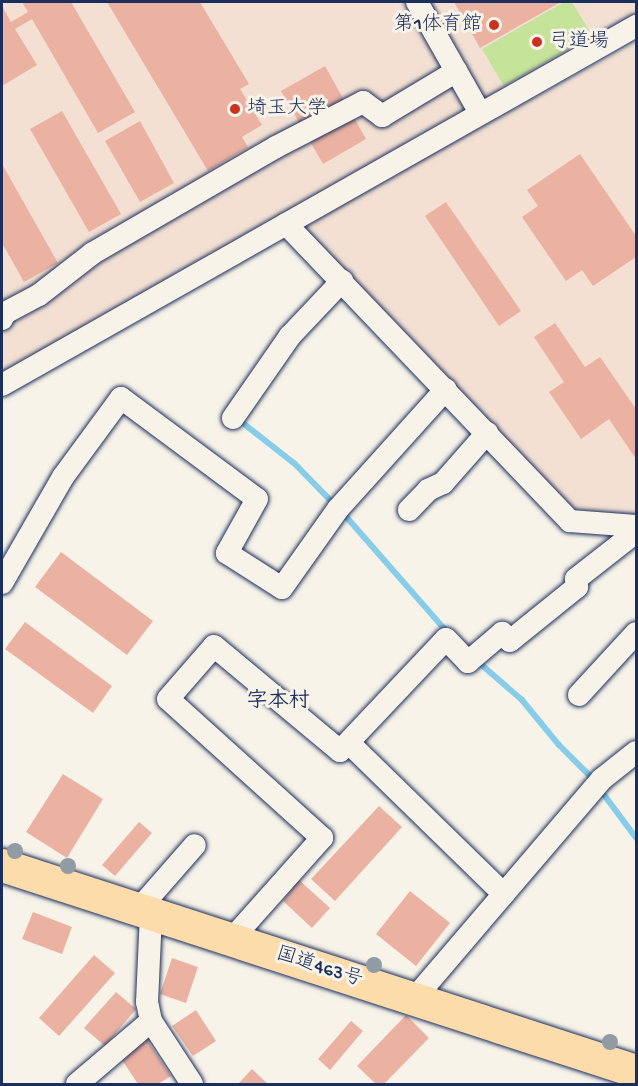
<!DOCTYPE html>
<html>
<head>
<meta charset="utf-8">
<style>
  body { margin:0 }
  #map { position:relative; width:638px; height:1086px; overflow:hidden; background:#f7f3e8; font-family:"Gochi Hand","Klee One",sans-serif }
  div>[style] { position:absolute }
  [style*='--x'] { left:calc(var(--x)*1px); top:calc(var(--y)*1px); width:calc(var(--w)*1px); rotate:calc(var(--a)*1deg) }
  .built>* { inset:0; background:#f3e0d3 }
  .green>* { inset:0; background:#c6e39a }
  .stream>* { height:6px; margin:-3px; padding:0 3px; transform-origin:3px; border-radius:3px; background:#87cce9 }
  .building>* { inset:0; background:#ebb2a2 }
  .roads { filter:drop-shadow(0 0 2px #1b2f5e) drop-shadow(0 0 2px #1b2f5e) }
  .minor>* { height:22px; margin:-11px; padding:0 11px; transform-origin:11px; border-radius:11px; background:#f7f3e8 }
  .highway>* { height:33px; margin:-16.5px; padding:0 16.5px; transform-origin:16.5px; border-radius:16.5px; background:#fddcac }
  .trees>* { width:16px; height:16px; margin:-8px; border-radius:50%; background:#919ba3 }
  .dots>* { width:16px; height:16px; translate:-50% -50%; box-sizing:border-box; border:3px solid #f7f3e8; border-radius:50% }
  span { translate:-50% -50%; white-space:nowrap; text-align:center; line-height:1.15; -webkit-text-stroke:6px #f7f3e8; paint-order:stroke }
  .poi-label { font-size:20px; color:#1b2f5e }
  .right { translate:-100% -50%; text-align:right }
  .left { translate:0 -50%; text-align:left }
  .street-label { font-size:20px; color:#1b2f5e }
  .neighbourhood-label { font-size:21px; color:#1b2f5e; font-weight:700 }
  .frame { position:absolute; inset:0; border:3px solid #1b2f5e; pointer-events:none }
</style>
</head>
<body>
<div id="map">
  <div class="built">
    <div style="clip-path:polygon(2px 2px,636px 2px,636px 15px,2px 373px)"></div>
    <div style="clip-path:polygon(636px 42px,636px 518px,592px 516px,559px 500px,305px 235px,304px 224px)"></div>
  </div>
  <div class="green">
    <div style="clip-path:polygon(564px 2px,572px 2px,592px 35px,504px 86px,482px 49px)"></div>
  </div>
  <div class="stream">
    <div style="--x:239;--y:420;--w:71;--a:38.2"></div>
    <div style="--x:295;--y:464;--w:57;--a:45.7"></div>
    <div style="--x:342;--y:512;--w:161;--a:48.8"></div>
    <div style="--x:477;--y:661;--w:60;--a:40.9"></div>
    <div style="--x:522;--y:700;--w:58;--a:50.6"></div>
    <div style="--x:559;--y:745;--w:44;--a:45"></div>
    <div style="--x:590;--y:776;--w:77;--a:53.4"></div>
  </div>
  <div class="building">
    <div style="clip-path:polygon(22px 2px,71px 2px,135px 112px,98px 133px,32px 19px,15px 29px,37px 65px,2px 86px,2px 9px,3px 8px,11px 22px,28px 12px)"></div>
    <div style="clip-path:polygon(107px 2px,200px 2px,249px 84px,240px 89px,262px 125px,242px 137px,248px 147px,208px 171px)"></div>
    <div style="clip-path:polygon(454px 2px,561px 2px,480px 48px)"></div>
    <div style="clip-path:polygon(325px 66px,366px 139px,323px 164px,281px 91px)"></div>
    <div style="clip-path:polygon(62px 111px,121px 214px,89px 232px,30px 129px)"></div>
    <div style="clip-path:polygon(140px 121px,174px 183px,140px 202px,105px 141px)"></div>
    <div style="clip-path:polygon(580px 154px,636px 236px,636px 257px,593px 286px,582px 270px,566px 281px,522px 217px,538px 206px,527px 190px)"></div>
    <div style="clip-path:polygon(2px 164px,58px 263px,24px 282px,2px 243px)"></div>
    <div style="clip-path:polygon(446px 202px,521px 311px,499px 326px,425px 216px)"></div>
    <div style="clip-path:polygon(555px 323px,585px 367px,600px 357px,636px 409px,636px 459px,609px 419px,581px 439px,549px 392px,564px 382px,534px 337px)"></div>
    <div style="clip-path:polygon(61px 552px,153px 621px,127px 655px,35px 587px)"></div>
    <div style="clip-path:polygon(25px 622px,112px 686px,93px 713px,5px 649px)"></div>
    <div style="clip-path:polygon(63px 774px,103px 799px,67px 858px,26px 832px)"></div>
    <div style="clip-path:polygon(379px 806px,402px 827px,335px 901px,311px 879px)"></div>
    <div style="clip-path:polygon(139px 822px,152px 833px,115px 876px,102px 865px)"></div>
    <div style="clip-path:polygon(299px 880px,330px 908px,312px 928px,283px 901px)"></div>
    <div style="clip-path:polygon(410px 891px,450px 923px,416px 966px,376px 934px)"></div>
    <div style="clip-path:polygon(33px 912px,72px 927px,62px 954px,22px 939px)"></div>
    <div style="clip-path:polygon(94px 955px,115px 973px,59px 1036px,39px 1018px)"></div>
    <div style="clip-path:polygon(172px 958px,198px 967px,186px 1003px,160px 994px)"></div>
    <div style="clip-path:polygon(116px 992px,136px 1009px,105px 1046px,84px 1028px)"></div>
    <div style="clip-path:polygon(196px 1010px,216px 1041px,193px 1056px,172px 1026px)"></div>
    <div style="clip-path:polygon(406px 1015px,429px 1038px,384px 1084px,376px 1084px,357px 1066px)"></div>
    <div style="clip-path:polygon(351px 1021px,363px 1031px,330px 1070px,318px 1059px)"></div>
    <div style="clip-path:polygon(147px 1040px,171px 1076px,158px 1084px,138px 1084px,120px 1057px)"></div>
    <div style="clip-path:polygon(252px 1069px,268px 1084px,238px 1084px)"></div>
  </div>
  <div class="roads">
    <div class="minor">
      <div style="--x:417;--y:2;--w:128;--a:60.4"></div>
      <div style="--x:286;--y:224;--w:411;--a:46.3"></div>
      <div style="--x:570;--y:521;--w:66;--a:4.3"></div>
      <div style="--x:2;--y:319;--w:7;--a:-63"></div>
      <div style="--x:5;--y:313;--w:38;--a:-28"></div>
      <div style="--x:39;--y:295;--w:68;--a:-37.9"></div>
      <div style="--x:93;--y:253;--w:211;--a:-30.1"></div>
      <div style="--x:276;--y:147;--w:98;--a:-27.3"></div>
      <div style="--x:363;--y:102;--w:24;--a:36"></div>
      <div style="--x:382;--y:116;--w:87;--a:-31"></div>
      <div style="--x:2;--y:385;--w:729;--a:-29.52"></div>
      <div style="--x:233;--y:418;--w:100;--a:-55.2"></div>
      <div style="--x:290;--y:336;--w:76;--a:-46.6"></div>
      <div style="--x:409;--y:510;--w:28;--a:-46"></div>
      <div style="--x:428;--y:490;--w:17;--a:-25"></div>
      <div style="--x:443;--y:483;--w:67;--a:-48.7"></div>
      <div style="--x:2;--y:583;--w:122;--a:-60.1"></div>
      <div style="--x:63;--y:477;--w:98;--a:-53.7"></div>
      <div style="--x:121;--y:398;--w:169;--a:36.6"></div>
      <div style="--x:257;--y:499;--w:62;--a:119.1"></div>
      <div style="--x:227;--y:553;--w:65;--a:32.5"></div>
      <div style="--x:282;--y:588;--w:97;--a:-54.7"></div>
      <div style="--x:338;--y:509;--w:161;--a:-48"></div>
      <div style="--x:579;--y:695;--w:84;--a:-47.4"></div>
      <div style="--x:349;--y:743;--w:216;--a:44.3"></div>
      <div style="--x:138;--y:910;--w:86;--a:-48.8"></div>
      <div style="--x:151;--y:914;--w:88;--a:92.6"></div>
      <div style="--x:147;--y:1002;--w:19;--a:78"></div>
      <div style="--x:151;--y:1021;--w:75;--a:56.9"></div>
      <div style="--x:231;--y:940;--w:137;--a:-48.3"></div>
      <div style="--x:322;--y:838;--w:207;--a:-137.9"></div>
      <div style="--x:168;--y:699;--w:70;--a:-49"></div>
      <div style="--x:214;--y:646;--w:164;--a:39.8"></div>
      <div style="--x:340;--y:751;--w:154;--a:-46.6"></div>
      <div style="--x:446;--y:639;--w:32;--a:46"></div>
      <div style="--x:468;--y:662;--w:45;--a:-40.5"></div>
      <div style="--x:502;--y:633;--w:11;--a:45"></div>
      <div style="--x:510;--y:641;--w:86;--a:-38.9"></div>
      <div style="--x:577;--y:587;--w:8;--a:-97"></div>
      <div style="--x:576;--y:579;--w:76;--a:-38.1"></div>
      <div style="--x:414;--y:999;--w:289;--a:-49.5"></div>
      <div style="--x:602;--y:779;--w:43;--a:-38.5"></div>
      <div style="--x:77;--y:1084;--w:97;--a:-40.4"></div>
    </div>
    <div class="highway">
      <div style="--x:2;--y:865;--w:667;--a:18"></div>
    </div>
  </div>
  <div class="trees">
    <div style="left:15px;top:851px"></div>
    <div style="left:68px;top:866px"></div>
    <div style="left:374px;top:965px"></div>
    <div style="left:610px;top:1042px"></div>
  </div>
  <div class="dots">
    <div style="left:494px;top:25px;background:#c8321e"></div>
    <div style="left:537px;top:42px;background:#c8321e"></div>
    <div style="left:235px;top:109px;background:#c8321e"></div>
  </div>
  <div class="poi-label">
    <span class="right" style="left:482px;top:25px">第1体育館</span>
    <span class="left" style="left:549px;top:42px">弓道場</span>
    <span class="left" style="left:247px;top:109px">埼玉大学</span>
  </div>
  <div class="street-label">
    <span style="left:319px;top:968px;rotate:18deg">国道463号</span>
  </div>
  <div class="neighbourhood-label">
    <span style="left:278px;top:703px">字本村</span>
  </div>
  <div class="frame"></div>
</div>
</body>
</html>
